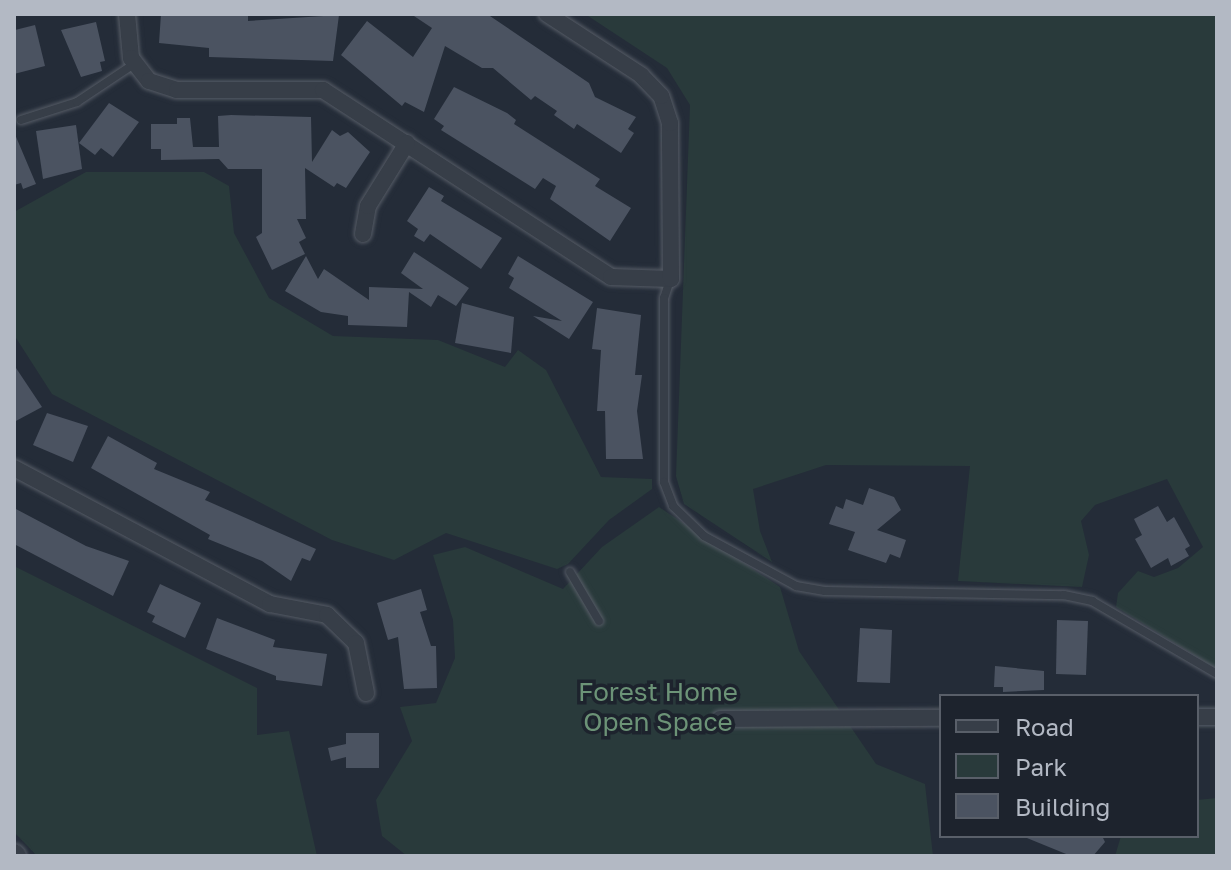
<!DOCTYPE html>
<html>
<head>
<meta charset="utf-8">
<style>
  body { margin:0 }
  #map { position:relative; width:1231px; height:870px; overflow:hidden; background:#242c38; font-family:"Golos Text",sans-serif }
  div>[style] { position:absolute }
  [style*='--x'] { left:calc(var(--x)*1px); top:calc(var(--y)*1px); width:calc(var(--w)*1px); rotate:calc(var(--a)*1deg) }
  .green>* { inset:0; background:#293a3b }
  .building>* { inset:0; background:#4b5361 }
  .roads { filter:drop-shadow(0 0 2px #565c66) drop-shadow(0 0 2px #565c66) }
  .service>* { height:8px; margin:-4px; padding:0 4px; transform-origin:4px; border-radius:4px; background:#373e48 }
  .minor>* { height:16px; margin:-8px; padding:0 8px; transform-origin:8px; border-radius:8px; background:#373e48 }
  .tertiary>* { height:20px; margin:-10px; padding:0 10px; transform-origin:10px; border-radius:10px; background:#373e48 }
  span { translate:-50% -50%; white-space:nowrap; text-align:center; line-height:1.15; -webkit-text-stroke:7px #1d232d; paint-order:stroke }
  .park-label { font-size:26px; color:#6c9377 }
  .frame { position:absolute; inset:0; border:16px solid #b3b9c4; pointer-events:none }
  .legend { position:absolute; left:939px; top:694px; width:260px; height:144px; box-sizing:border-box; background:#1d232d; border:2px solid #595f69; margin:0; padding:10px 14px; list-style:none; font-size:24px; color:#b3b9c4 }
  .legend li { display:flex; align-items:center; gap:16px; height:40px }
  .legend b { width:40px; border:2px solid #595f69 }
</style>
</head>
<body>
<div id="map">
  <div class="green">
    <div style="clip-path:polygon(585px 14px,1217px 14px,1217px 669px,1116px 607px,1118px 593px,1138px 571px,1154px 577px,1178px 568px,1203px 547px,1167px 479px,1095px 505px,1081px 521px,1089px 555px,1082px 587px,958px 581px,970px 466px,826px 465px,753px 489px,760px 531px,772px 562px,684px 504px,676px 476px,690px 105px,667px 68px)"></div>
    <div style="clip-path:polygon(86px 172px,204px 172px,229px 186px,234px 233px,269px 298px,333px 336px,438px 340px,505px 367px,518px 350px,546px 370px,601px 477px,652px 479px,652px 489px,609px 520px,568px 564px,557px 569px,446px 533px,394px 560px,332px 540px,52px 394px,16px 338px,14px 212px)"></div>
    <div style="clip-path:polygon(659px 507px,780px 587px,799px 651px,876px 764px,925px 784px,933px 856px,407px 856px,382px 836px,376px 800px,412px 741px,400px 707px,436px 703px,455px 658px,453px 620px,433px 555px,465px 547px,563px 589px,602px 547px)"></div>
    <div style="clip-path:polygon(14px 566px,257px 688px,257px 735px,289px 731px,317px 856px,37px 856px,14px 832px)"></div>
    <div style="clip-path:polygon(1217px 798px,1217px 856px,1115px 856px,1121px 836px,1197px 836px,1197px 800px)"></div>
  </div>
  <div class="building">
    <div style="clip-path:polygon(161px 14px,248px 16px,248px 21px,339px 15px,333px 61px,209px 57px,209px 48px,159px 43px)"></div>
    <div style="clip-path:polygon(411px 14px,487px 14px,589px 83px,595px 97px,636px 117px,628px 129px,634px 133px,621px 153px,577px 124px,574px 129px,554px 115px,557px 111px,535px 96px,531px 100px,493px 68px,482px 68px,445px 46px,424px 112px,405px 102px,402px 106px,341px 55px,367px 21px,413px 57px,432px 28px)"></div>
    <div style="clip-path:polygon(96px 22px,105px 61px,100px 62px,102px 71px,81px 77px,61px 30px)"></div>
    <div style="clip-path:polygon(35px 25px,45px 66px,14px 74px,15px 30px)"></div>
    <div style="clip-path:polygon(454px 87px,507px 113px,516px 120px,514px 124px,600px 179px,595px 186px,631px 208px,610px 241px,550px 199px,556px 186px,543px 178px,535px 189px,441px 130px,444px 126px,434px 119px)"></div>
    <div style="clip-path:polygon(109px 103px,139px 122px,113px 157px,101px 148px,95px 155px,79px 143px)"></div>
    <div style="clip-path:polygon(231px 115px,311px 117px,312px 162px,332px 130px,340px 136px,348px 132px,370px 152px,346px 188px,337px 183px,334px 187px,305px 168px,306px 219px,297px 219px,306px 238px,299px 242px,305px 254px,272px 270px,256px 237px,262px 233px,262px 169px,228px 169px,219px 159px,161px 160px,161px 149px,151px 149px,151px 124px,177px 124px,177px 118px,190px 118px,193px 147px,219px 147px,218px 116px)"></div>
    <div style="clip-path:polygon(76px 125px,82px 169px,43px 179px,36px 131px)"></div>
    <div style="clip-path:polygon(14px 132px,36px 184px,23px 189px,21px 183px,14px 185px)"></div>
    <div style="clip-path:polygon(429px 187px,444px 196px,441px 201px,502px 238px,481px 269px,430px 234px,424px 242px,414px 236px,418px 229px,407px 221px)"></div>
    <div style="clip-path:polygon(414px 252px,469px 288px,456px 306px,438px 295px,431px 307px,409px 292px,407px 327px,348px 325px,348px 316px,321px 312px,285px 291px,306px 256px,318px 279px,324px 269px,369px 300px,369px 287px,423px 289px,401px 273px)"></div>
    <div style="clip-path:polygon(518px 256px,593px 302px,569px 339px,533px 316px,562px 321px,509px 288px,514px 278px,508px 274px)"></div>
    <div style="clip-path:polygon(462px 303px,514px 317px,511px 353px,455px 343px)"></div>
    <div style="clip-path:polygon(597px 308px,641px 315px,635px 375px,642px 375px,637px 411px,643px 459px,606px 459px,605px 411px,597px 411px,601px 350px,592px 349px)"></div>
    <div style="clip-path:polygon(14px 365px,42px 407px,14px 422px)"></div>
    <div style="clip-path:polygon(47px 413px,88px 426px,73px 462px,33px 445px)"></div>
    <div style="clip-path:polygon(108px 436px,157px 463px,154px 469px,210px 492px,205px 500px,316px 549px,310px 561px,302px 558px,291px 581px,262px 561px,208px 539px,210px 535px,91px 468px)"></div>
    <div style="clip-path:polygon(869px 488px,894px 497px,901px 510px,877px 530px,906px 540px,900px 558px,890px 554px,886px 563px,848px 550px,855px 532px,829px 524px,836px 506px,843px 509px,846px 499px,863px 505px)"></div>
    <div style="clip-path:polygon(1158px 506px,1167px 522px,1174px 517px,1190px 546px,1185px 549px,1189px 556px,1171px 566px,1168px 558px,1151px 568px,1135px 539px,1142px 535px,1134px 519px)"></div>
    <div style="clip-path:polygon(14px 508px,86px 546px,129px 561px,113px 596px,14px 544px)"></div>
    <div style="clip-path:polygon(160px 584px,201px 603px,185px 638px,152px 622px,155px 616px,147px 612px)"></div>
    <div style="clip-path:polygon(421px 589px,427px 610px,420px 612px,431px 646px,436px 646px,437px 688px,404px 689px,398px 637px,388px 640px,377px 603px)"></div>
    <div style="clip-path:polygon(217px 618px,275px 640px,273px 647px,327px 654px,322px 686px,276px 680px,276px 676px,206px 649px)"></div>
    <div style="clip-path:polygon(1057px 620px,1088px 621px,1086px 675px,1056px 674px)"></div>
    <div style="clip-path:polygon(860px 628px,892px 630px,890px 683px,857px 682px)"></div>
    <div style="clip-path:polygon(995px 666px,1044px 671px,1044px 690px,1003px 692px,1003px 687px,994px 687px)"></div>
    <div style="clip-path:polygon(346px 733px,379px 733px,379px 768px,346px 768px,346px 757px,331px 761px,328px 748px,346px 744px)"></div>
    <div style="clip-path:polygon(1022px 836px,1102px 836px,1105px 842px,1093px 856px,1071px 856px)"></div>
  </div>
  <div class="roads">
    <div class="service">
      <div style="--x:21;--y:120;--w:59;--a:-17.8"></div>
      <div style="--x:77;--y:102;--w:69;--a:-33.7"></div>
      <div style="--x:670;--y:280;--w:19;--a:108"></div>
      <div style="--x:664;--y:298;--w:184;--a:90"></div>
      <div style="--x:664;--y:482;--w:26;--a:69"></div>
      <div style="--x:673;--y:506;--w:43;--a:44.1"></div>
      <div style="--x:704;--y:536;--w:105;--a:28.5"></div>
      <div style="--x:796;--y:586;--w:29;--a:10"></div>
      <div style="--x:825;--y:591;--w:239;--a:1"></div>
      <div style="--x:1064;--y:595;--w:29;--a:12"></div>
      <div style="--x:1092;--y:601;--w:145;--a:30.3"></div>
      <div style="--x:570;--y:572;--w:57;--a:59.4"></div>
    </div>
    <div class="minor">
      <div style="--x:127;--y:14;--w:44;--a:84.8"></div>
      <div style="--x:131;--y:58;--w:29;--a:52"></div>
      <div style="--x:149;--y:81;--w:29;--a:18"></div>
      <div style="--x:177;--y:90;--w:146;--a:0"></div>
      <div style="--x:323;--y:90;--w:343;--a:33"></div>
      <div style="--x:611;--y:277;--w:60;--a:1.9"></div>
      <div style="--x:671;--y:279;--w:156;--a:-90.4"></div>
      <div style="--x:670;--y:123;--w:28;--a:-108"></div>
      <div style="--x:661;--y:96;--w:29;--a:-134"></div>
      <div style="--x:641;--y:75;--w:112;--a:-147"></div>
      <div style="--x:363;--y:234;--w:28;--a:-80"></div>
      <div style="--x:368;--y:206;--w:74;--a:-58.2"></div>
      <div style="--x:14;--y:468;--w:290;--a:28"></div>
      <div style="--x:270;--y:604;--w:58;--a:10.9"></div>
      <div style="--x:327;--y:615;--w:40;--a:44"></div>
      <div style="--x:356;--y:643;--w:51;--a:78.7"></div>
      <div style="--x:1197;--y:717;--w:20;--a:0"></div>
      <div style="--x:720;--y:719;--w:221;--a:-0.3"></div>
    </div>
    <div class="tertiary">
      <div style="--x:14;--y:854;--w:3;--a:45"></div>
    </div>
  </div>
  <div class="park-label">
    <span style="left:658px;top:707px">Forest Home<br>Open Space</span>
  </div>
  <div class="frame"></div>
  <ul class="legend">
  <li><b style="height:10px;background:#373e48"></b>Road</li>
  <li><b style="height:22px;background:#293a3b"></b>Park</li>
  <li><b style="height:22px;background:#4b5361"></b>Building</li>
  </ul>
</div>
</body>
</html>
